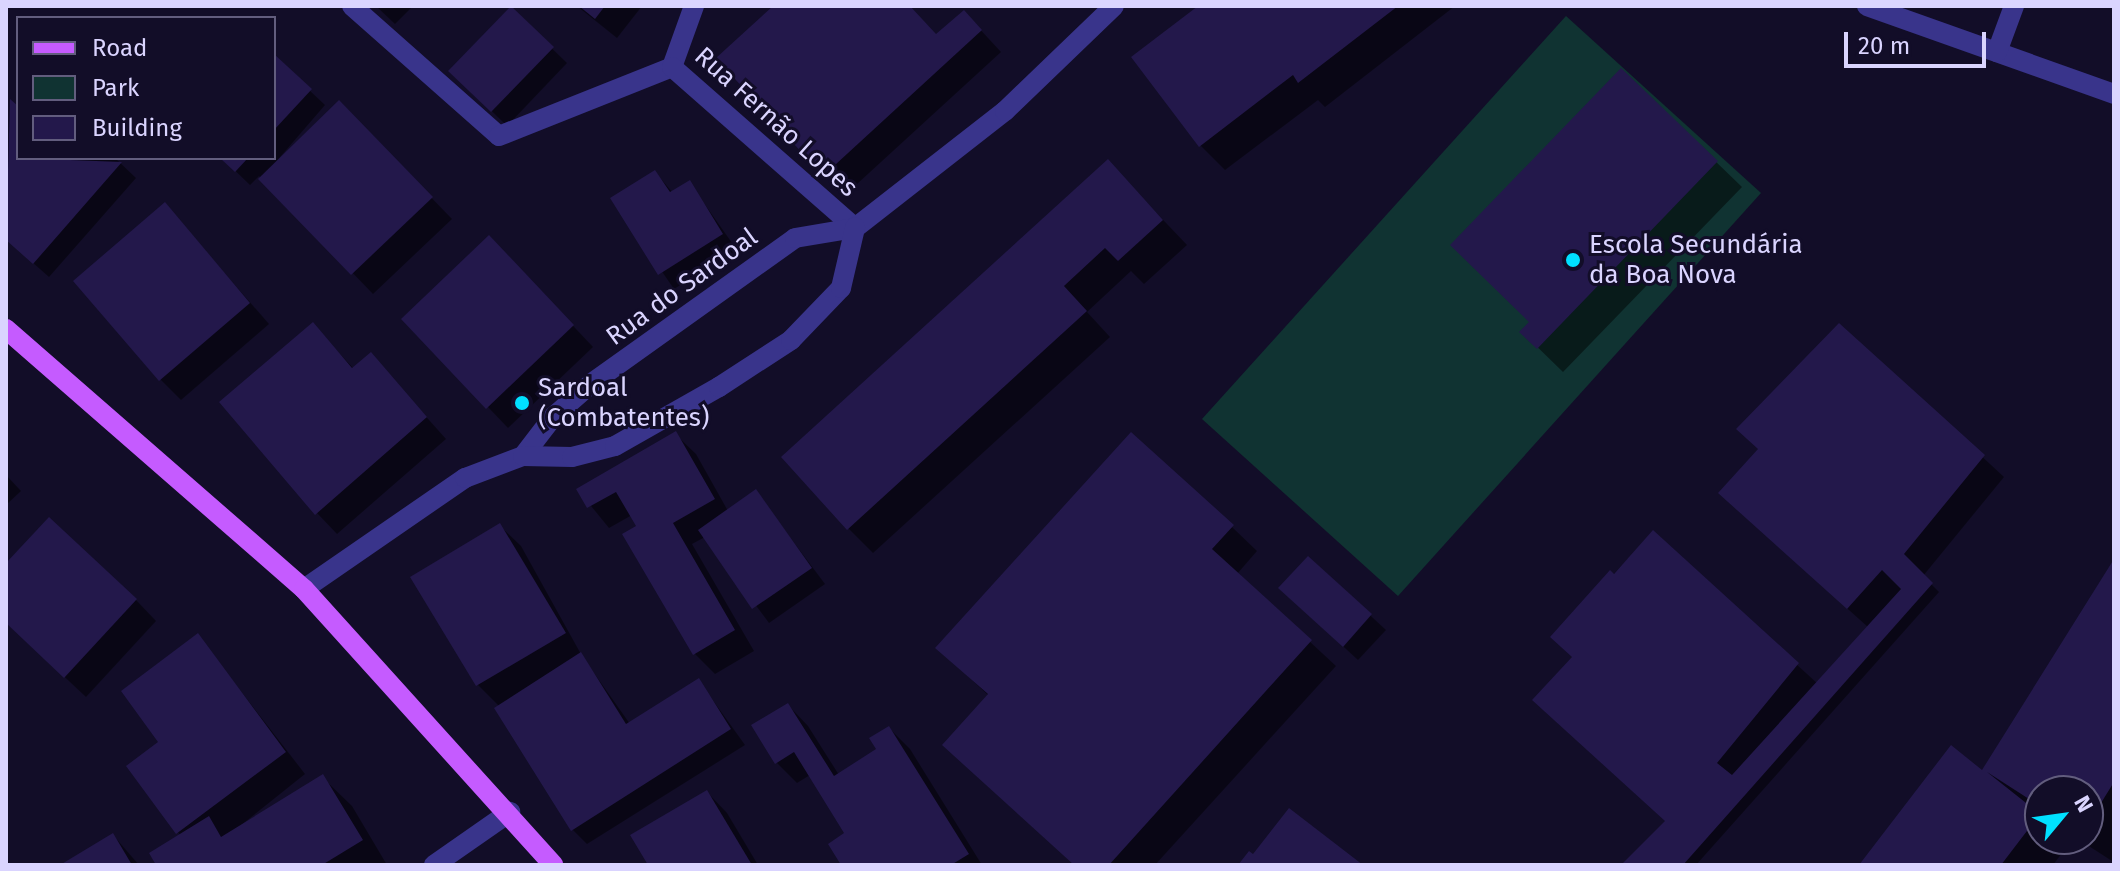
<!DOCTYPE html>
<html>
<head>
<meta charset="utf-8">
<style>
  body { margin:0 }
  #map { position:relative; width:2120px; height:871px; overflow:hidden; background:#120d28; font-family:"Fira Sans",sans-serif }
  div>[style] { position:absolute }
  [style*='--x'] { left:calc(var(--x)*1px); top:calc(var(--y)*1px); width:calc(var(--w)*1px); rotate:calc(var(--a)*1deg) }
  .green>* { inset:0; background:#103332 }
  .shadow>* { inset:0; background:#0007 }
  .building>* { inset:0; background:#23184b }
  .minor>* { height:20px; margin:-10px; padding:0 10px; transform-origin:10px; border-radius:10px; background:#39348b }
  .major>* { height:20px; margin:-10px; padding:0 10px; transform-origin:10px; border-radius:10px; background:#c55bff }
  .dots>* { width:22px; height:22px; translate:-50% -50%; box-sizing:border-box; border:4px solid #120d28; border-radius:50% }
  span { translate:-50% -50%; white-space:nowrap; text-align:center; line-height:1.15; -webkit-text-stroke:6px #120d28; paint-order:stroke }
  .street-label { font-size:26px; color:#dad4ff }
  .poi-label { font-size:26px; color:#dad4ff }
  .left { translate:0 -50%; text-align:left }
  .frame { position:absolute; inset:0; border:8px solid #dad4ff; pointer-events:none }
  .legend { position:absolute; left:16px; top:16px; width:260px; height:144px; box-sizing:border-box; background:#120d28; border:2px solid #625d7e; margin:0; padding:10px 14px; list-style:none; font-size:24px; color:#dad4ff }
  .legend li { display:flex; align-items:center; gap:16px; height:40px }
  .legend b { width:40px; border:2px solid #625d7e }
  .north { position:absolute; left:2024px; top:775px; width:80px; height:80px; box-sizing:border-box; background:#120d28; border:2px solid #625d7e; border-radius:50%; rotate:61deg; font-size:22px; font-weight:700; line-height:32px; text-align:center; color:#dad4ff }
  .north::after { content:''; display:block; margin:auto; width:28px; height:36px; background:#00e0ff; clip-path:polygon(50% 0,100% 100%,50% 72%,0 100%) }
  .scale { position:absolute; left:1844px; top:32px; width:142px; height:36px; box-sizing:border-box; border:4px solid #dad4ff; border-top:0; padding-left:10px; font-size:24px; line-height:28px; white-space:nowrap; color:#dad4ff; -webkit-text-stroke:6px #120d28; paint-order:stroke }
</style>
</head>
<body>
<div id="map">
  <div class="green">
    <div style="clip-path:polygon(1566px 16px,1761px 193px,1398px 596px,1202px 419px)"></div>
  </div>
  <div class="shadow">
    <div style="clip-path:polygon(376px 6px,413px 6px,395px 24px)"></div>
    <div style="clip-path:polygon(577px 6px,642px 6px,617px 38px)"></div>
    <div style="clip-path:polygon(776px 6px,909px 6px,937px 36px,964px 12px,1001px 52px,845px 195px,824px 174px)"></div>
    <div style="clip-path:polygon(1201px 6px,1455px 6px,1325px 107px,1318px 100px,1225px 170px,1200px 145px)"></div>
    <div style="clip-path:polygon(510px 8px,567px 63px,507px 126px,450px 70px)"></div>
    <div style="clip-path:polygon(274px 57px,325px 105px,262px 178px,359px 123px,452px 219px,373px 294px,259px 176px,250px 185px,222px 158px,274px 158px)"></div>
    <div style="clip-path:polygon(1621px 70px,1742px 187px,1563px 372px,1522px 332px,1532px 322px)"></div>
    <div style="clip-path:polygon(10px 102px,18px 109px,18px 158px,115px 158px,136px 178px,49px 277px,6px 239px)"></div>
    <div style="clip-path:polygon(1108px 162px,1187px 245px,1144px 284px,1131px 271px,1087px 312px,1110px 337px,873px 553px,848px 528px)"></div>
    <div style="clip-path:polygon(655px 172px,673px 193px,689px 182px,737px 250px,674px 289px,612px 199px)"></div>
    <div style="clip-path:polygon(165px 205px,269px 324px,181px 400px,160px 379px)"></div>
    <div style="clip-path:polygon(509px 258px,593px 347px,508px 428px,404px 319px)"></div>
    <div style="clip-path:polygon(313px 325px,354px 369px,371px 355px,446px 439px,337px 534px,317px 513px)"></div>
    <div style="clip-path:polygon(1840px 325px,2004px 477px,1923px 576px,1939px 592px,1696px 865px,1624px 865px,1667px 822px,1574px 658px,1553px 637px,1653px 533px,1818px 684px,1869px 628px,1741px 513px,1760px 450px)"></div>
    <div style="clip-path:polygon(675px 434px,696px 454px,728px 511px,756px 492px,825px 584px,769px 623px,705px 537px,692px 544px,754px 651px,715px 674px,694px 653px,632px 515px,609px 528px,578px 490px)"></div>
    <div style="clip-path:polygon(6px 475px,21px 491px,6px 505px)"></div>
    <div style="clip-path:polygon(500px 526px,521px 546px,582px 656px,630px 724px,699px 681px,745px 745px,587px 844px,572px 829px,499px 706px,478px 685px,413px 577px)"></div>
    <div style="clip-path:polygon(1232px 527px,1257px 551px,1237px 574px,1336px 666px,1155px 865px,1074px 865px,989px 696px,938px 648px)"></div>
    <div style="clip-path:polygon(1308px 558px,1386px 630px,1358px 660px,1296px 603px)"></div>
    <div style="clip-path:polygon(2114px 562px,2112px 861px,2078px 839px,2088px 839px,2088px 791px,2040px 791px,2040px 839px,2063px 839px,2068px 845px,2053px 865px,1862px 865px,1983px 772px)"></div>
    <div style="clip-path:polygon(6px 566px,136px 600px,156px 621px,86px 697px,6px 622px)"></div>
    <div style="clip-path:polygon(198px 636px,305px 774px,230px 834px,322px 777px,352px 806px,387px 865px,158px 865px,181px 836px,128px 767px,161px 742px)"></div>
    <div style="clip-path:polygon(788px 705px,808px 726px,839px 775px,879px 750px,889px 728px,910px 749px,982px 865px,844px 865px,847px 834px,810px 775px,797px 783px,777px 763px)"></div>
    <div style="clip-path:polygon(707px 792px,727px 813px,758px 865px,650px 865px)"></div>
    <div style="clip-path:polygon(113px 835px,139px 865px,64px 865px)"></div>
  </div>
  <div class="building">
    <div style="clip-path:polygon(511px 6px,554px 47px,491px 112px,448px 71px)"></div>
    <div style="clip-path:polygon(579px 6px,605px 6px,595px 19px)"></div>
    <div style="clip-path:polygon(773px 6px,910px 6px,936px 34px,964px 10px,982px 30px,823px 176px,716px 58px)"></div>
    <div style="clip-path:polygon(1198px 6px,1398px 6px,1298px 83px,1293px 75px,1199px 147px,1131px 57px)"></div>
    <div style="clip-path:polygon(274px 54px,312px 89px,274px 130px)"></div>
    <div style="clip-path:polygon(1621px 68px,1718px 161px,1537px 349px,1519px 332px,1529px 322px,1450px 245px)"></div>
    <div style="clip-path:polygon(10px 99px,18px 106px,18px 158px,122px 162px,33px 264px,6px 240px)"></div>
    <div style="clip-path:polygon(339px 100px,433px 197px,351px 275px,258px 179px)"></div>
    <div style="clip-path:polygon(220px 158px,248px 158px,235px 172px)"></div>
    <div style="clip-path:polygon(1108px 159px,1163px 220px,1118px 261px,1105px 248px,1064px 286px,1087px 311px,847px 530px,781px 457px)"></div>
    <div style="clip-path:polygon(655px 170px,670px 192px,690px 180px,723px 234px,658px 275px,610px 198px)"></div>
    <div style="clip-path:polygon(165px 202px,250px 303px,159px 381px,73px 281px)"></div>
    <div style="clip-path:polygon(489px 235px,574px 325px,486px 409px,401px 319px)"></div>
    <div style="clip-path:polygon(313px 322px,352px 368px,371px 352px,427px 417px,315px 515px,219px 402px)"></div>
    <div style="clip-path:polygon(1839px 323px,1985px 455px,1904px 554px,1933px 583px,1683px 865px,1621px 865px,1665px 821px,1532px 700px,1572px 657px,1550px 637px,1610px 570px,1614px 574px,1653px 530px,1799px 663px,1717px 763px,1732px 775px,1901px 589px,1882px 570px,1847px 609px,1718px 493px,1758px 449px,1736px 429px)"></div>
    <div style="clip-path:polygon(676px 431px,715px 499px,673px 523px,735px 630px,693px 655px,622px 534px,636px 526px,616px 492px,587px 508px,576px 489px)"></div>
    <div style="clip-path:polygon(1131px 432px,1234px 525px,1212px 549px,1312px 640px,1109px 865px,1074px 865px,942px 745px,988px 694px,935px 648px)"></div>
    <div style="clip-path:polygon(756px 489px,812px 568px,752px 609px,698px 530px)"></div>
    <div style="clip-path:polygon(49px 517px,137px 599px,64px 678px,6px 623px,6px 563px)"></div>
    <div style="clip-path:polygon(500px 523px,566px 633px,476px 686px,410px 577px)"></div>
    <div style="clip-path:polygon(1308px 556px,1372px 614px,1343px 647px,1278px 588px)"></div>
    <div style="clip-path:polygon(2114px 559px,2114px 782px,2088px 824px,2088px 791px,2040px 791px,2040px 806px,1987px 772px,2040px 814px,2001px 865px,1859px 865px,1951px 745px,1982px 770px)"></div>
    <div style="clip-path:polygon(198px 633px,286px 752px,176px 834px,126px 766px,158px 742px,121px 691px)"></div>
    <div style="clip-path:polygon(581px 652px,626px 724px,699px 678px,731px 729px,571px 831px,494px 708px)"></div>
    <div style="clip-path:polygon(788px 703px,834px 776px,876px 749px,869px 738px,889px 726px,969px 854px,951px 865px,841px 865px,828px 844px,844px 833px,794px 752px,775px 764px,751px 725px)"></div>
    <div style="clip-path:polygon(323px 774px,363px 840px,322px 865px,156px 865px,149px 853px,209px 816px,221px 837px)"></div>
    <div style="clip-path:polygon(707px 790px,752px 865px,648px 865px,630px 835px)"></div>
    <div style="clip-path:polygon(1289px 808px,1363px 865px,1238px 865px,1249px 851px,1253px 854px)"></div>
    <div style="clip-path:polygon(113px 833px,132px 865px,60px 865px)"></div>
  </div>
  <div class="minor">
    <div style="--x:352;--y:6;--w:196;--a:41.5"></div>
    <div style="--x:499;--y:136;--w:186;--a:-21.7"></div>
    <div style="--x:694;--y:6;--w:65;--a:109.8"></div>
    <div style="--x:672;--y:67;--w:244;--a:41.3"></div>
    <div style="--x:1867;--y:6;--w:262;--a:19.6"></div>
    <div style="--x:1997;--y:52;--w:49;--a:-69.7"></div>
    <div style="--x:523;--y:456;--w:49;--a:-52.4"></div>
    <div style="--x:553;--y:417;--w:52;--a:-41.1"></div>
    <div style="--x:592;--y:383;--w:249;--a:-35.5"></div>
    <div style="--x:795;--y:238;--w:61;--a:-9.5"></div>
    <div style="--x:855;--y:228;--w:190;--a:-38"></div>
    <div style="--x:1005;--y:111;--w:151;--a:-43.9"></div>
    <div style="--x:304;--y:589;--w:196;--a:-34.6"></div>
    <div style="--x:465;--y:478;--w:62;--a:-20.8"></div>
    <div style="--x:523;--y:456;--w:49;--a:1.2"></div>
    <div style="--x:572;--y:457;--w:44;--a:-14.3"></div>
    <div style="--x:615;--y:446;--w:120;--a:-29.6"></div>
    <div style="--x:719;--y:387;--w:86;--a:-33.1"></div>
    <div style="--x:791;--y:340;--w:72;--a:-46.1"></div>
    <div style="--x:841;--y:288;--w:62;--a:-76.9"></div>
    <div style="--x:434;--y:865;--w:93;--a:-34.9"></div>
  </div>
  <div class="major">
    <div style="--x:6;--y:329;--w:395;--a:41.1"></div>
    <div style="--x:304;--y:589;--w:372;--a:47.9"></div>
  </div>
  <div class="dots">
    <div style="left:1573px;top:260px;background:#00e0ff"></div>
    <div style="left:522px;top:403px;background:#00e0ff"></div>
  </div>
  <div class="street-label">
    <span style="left:776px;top:122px;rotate:42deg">Rua Fernão Lopes</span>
    <span style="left:682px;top:287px;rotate:-36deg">Rua do Sardoal</span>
  </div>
  <div class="poi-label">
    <span class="left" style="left:1589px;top:260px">Escola Secundária<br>da Boa Nova</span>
    <span class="left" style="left:538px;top:403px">Sardoal<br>(Combatentes)</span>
  </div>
  <div class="frame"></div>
  <ul class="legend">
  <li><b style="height:10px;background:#c55bff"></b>Road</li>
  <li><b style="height:22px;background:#103332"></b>Park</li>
  <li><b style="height:22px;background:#23184b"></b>Building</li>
  </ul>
  <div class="north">N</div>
  <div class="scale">20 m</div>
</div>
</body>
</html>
